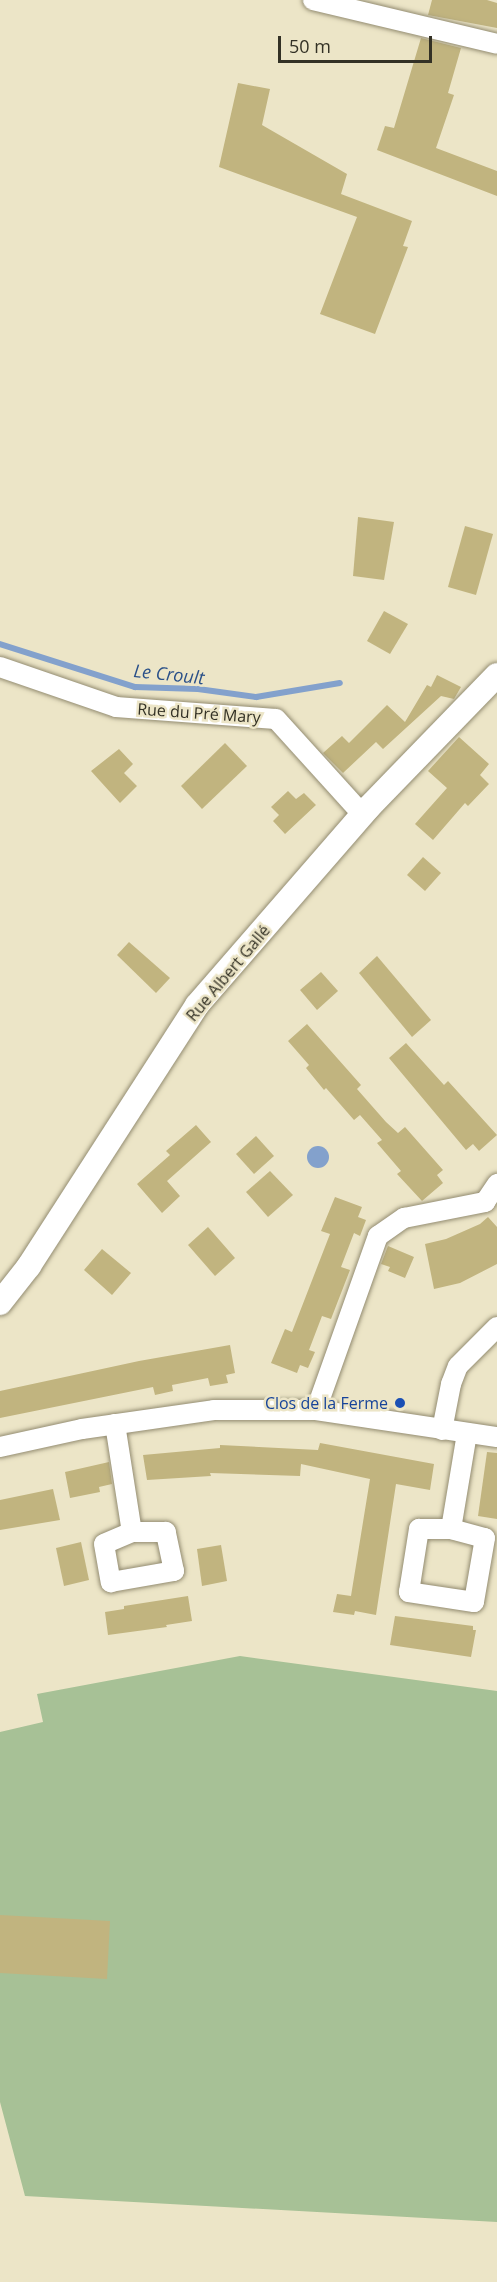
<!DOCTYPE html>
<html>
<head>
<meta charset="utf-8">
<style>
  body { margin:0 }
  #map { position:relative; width:497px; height:2282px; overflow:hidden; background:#ece5c7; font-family:"Open Sans",sans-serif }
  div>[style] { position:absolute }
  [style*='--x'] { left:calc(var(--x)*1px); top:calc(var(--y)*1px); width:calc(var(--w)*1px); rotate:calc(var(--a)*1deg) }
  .green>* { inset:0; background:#a7c196 }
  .water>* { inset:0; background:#83a1cc }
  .round { border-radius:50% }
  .stream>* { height:6px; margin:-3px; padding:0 3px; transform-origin:3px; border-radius:3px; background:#83a1cc }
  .building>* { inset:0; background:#c1b47f }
  .roads { filter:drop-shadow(0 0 2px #938c71) drop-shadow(0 0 2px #938c71) }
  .minor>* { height:20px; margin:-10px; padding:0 10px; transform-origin:10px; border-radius:10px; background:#fff }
  .tertiary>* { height:24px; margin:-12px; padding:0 12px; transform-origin:12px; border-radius:12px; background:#fff }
  .dots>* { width:16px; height:16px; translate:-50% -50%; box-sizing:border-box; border:3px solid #ece5c7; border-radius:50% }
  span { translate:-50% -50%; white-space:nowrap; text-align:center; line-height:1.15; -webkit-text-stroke:5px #ece5c7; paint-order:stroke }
  .street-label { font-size:16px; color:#333125 }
  .transit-label { font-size:16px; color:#164399 }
  .right { translate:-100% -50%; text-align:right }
  .water-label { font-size:18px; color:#2a5088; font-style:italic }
  .scale { position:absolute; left:278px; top:36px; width:154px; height:27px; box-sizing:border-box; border:3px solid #333125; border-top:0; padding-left:8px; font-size:18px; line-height:21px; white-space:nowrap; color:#333125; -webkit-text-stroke:4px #ece5c7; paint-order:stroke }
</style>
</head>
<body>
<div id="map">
  <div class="green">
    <div style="clip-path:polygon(240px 1656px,497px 1691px,497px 2222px,25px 2196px,0 2102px,0 1732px,43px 1722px,37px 1694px)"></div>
  </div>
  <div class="water">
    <div class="round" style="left:307px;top:1146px;width:22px;height:22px"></div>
  </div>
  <div class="stream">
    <div style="--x:0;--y:644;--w:142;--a:17.7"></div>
    <div style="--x:135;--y:687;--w:63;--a:1.8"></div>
    <div style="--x:198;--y:689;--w:59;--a:7.9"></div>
    <div style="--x:256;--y:697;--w:85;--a:-9.5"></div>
  </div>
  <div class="building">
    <div style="clip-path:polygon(432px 0,487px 0,497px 3px,497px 28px,428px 15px)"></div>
    <div style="clip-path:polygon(421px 38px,461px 48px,448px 93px,454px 95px,436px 148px,497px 171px,497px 196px,377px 150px,385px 126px,394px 128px)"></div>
    <div style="clip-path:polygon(238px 83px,270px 89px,262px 125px,347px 174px,341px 194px,412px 221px,403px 246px,408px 247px,375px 334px,320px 314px,357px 217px,219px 167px)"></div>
    <div style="clip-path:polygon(358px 517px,394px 522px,384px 580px,353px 576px)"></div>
    <div style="clip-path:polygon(465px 526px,493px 534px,476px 595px,448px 587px)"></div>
    <div style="clip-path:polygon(384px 611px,408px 624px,390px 654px,367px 641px)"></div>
    <div style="clip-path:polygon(437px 675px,461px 687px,454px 699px,441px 696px,383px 749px,376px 742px,343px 773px,323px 753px,342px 736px,349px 743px,387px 705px,405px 722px,427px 685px,431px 687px)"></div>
    <div style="clip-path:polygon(459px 737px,489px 764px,480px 775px,489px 784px,468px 806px,465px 803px,433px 840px,415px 824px,447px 788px,428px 771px)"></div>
    <div style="clip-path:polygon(225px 743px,247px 766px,202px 809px,181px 786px)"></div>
    <div style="clip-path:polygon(119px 749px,133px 764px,124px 773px,137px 786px,120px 803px,91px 771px)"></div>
    <div style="clip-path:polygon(288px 791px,296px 799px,304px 793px,316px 805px,285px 834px,273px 821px,279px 815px,271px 807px)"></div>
    <div style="clip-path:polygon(423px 857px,441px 873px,425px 891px,407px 875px)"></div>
    <div style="clip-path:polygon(129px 942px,170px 978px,156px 993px,117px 955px)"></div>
    <div style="clip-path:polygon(377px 956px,431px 1020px,412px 1037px,359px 973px)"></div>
    <div style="clip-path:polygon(321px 972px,338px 991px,317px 1010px,300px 990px)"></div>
    <div style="clip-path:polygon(307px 1024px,361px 1085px,357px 1089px,386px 1122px,398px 1133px,405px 1127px,443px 1170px,437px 1175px,443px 1183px,422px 1201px,397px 1174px,401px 1171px,377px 1143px,382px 1140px,360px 1115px,354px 1120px,326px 1088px,324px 1090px,306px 1068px,309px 1065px,288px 1041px)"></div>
    <div style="clip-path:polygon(406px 1043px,444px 1085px,448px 1081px,497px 1135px,479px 1151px,473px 1144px,466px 1150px,389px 1058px)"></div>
    <div style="clip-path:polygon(196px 1125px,211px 1142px,167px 1181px,180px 1196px,162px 1213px,137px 1184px,170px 1155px,166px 1151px)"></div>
    <div style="clip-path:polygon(256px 1136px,274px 1156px,254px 1174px,236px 1154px)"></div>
    <div style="clip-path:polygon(270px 1171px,293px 1195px,268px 1217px,246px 1192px)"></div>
    <div style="clip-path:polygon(335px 1197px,362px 1207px,358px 1217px,366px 1220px,360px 1236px,354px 1233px,341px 1267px,350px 1270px,331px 1319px,322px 1316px,309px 1350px,315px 1352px,308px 1368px,300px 1365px,297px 1373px,271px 1363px,285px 1329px,292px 1332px,330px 1234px,321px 1231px)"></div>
    <div style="clip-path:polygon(488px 1217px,497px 1227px,497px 1264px,460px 1283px,434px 1289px,425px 1244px,446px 1239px,480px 1224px)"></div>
    <div style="clip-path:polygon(208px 1227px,235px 1258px,215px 1276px,188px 1245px)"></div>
    <div style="clip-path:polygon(388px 1246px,414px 1257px,405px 1278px,388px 1271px,390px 1267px,381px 1264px)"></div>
    <div style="clip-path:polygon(102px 1249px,131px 1273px,112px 1295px,84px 1270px)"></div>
    <div style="clip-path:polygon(230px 1345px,235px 1373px,226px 1375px,228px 1383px,210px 1386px,208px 1378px,172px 1385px,173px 1391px,155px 1395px,153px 1387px,0 1418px,0 1391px,139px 1361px)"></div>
    <div style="clip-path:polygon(320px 1443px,434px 1464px,430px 1490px,396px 1484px,376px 1615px,355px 1611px,354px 1615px,333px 1612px,337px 1594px,351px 1596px,370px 1479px,301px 1464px,300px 1476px,210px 1473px,211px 1476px,147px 1480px,143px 1455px,220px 1448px,220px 1445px,318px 1450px)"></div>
    <div style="clip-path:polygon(487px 1452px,497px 1453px,497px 1519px,478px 1516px)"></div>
    <div style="clip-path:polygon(109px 1462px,112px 1484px,99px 1487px,100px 1492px,70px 1498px,65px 1472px)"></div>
    <div style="clip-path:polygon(53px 1489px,60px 1520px,0 1530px,0 1500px)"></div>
    <div style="clip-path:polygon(81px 1542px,89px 1580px,64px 1586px,56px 1548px)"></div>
    <div style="clip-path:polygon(221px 1545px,227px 1581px,202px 1586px,197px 1549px)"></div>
    <div style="clip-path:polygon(188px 1596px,192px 1621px,166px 1625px,167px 1627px,108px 1635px,105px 1612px,124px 1609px,124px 1606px)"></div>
    <div style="clip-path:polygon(395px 1616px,473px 1626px,473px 1630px,476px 1630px,471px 1657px,390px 1645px)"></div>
    <div style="clip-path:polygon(0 1915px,110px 1921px,107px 1979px,0 1973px)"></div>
  </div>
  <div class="roads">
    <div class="minor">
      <div style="--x:313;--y:0;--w:189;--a:13.4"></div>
      <div style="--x:0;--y:667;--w:123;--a:19"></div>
      <div style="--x:116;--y:707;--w:160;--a:4.3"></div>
      <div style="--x:276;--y:719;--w:130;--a:47.8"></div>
      <div style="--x:316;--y:1410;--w:185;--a:-70.4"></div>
      <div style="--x:378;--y:1236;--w:32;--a:-35"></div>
      <div style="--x:404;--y:1218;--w:83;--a:-11.2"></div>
      <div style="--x:485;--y:1202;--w:22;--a:-56"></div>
      <div style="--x:115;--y:1424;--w:109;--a:81.1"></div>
      <div style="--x:132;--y:1532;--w:30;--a:157"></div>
      <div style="--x:104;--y:1544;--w:39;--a:80"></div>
      <div style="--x:111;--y:1582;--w:64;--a:-9.9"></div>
      <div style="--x:174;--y:1571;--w:40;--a:-102"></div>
      <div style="--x:166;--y:1532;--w:34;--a:180"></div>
      <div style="--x:442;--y:1430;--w:47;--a:-78.9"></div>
      <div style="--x:451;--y:1384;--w:19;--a:-69"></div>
      <div style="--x:458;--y:1366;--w:55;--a:-45"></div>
      <div style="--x:0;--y:1447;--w:84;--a:-12.4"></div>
      <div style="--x:82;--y:1429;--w:133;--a:-8.2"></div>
      <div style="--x:214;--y:1410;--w:102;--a:0"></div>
      <div style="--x:316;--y:1410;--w:183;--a:8.5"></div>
      <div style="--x:451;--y:1529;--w:35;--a:15"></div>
      <div style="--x:485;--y:1538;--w:65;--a:99.8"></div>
      <div style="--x:474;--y:1602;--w:66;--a:-171.3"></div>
      <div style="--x:409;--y:1592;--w:64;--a:-81"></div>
      <div style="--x:419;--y:1529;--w:32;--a:0"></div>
      <div style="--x:451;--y:1529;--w:97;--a:-80.5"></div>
    </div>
    <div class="tertiary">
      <div style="--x:0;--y:1303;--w:47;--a:-51.9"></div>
      <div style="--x:29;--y:1266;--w:310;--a:-57.2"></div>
      <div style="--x:197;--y:1005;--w:261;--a:-49"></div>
      <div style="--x:368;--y:808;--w:185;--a:-45.9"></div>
    </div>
  </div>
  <div class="dots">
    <div style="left:400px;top:1403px;background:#1a4fb4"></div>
  </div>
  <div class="street-label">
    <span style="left:199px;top:713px;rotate:4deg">Rue du Pré Mary</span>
    <span style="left:228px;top:973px;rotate:-50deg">Rue Albert Gallé</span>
  </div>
  <div class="transit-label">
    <span class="right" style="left:388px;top:1403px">Clos de la Ferme</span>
  </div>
  <div class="water-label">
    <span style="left:169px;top:674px;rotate:6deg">Le Croult</span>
  </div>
  <div class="scale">50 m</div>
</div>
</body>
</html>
